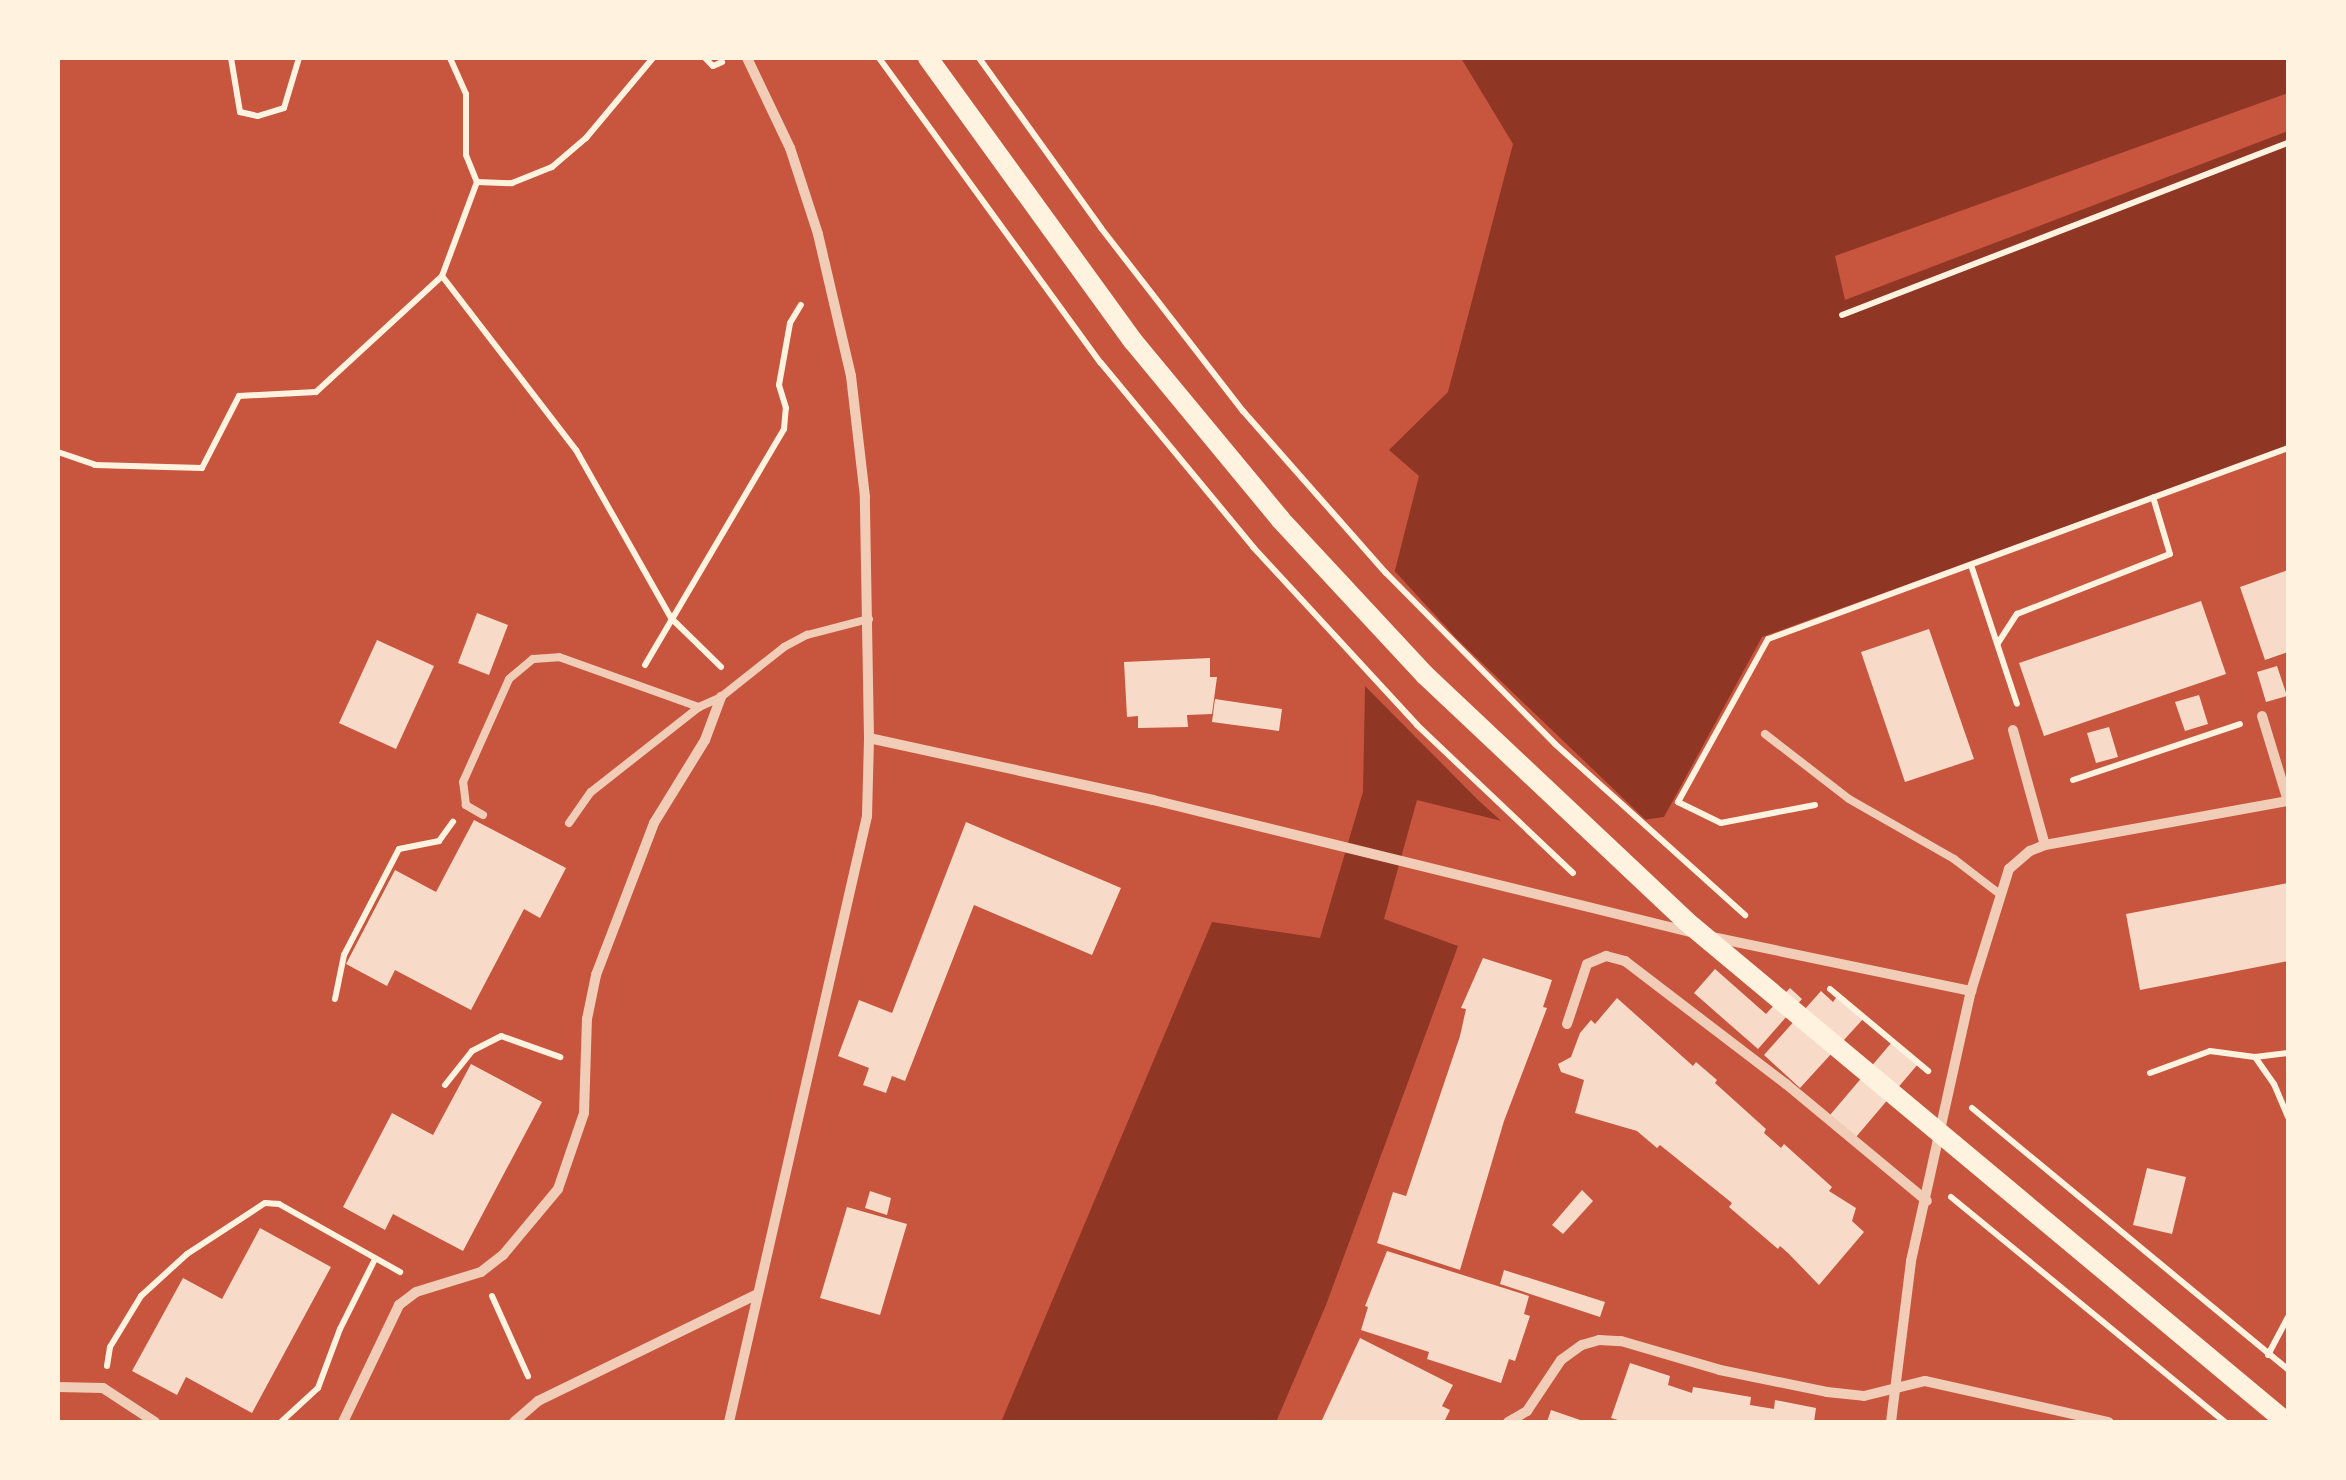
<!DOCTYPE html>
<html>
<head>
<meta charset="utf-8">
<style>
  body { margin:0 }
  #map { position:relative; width:2346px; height:1480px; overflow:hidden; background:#c8553d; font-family:Cabin,sans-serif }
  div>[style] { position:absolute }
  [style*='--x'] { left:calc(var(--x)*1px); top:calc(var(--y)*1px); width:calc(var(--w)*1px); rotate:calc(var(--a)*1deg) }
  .water>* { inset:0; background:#8f3625 }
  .pier>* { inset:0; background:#c8553d }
  .building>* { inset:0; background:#f7dbc8 }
  .path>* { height:6px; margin:-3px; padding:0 3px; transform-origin:3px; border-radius:3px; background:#fff3e0 }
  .service>* { height:8px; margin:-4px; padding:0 4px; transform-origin:4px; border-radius:4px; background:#f1ccb7 }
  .minor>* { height:10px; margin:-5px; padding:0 5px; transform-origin:5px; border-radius:5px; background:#f1ccb7 }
  .secondary>* { height:20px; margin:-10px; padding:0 10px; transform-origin:10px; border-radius:10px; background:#fff3e0 }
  span { translate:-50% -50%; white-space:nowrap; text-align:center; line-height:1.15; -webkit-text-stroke:8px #fff3e0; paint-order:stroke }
  .frame { position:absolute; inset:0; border:60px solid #fff3e0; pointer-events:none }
</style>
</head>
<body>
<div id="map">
  <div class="water">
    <div style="clip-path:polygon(1461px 58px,2288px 58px,2288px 93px,1835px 256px,1845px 300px,2288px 131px,2288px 446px,1762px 637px,1664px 817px,1550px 833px,1417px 800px,1384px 919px,1458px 946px,1326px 1305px,1276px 1422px,1001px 1422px,1212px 922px,1320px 938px,1363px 792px,1365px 688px,1419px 476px,1389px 450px,1448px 392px,1513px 144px)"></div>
  </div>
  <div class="pier">
    <div style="clip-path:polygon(1391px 567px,1457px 639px,1650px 824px,1550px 838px,1509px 828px,1478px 800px,1361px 682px)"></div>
  </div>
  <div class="building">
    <div style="clip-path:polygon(2288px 570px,2288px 652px,2265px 660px,2240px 587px)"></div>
    <div style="clip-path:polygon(2201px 601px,2226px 674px,2044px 736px,2019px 663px)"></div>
    <div style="clip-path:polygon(477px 613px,508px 625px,489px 675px,458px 663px)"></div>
    <div style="clip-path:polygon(1929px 629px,1974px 759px,1905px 782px,1861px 652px)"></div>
    <div style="clip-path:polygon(377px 640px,434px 666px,396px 749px,339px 723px)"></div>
    <div style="clip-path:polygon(1210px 658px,1210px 677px,1217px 677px,1212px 714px,1187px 715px,1188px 727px,1138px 728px,1138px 716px,1127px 717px,1124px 662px)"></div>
    <div style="clip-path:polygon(2277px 666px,2287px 696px,2266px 702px,2257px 672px)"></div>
    <div style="clip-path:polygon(2199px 695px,2208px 724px,2185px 731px,2175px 702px)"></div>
    <div style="clip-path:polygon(1215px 699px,1282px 709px,1279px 731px,1212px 722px)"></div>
    <div style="clip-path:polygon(2109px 727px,2118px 757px,2096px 763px,2087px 733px)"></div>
    <div style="clip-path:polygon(474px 820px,566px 868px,540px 918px,524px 909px,471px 1010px,395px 970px,387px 986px,346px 964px,395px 870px,436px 892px)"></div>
    <div style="clip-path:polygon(966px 822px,1121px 888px,1092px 955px,974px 905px,905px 1081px,892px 1076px,886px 1093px,863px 1085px,869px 1068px,838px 1056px,859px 1000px,892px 1013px)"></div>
    <div style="clip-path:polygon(2288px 883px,2288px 961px,2140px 990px,2126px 914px)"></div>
    <div style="clip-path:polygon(1483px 958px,1552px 980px,1543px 1007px,1547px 1008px,1504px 1121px,1460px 1270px,1377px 1243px,1393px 1192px,1406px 1196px,1460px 1036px,1466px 1009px,1461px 1008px)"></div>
    <div style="clip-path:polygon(1715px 969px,1766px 1014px,1790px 988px,1802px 999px,1758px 1049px,1694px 993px)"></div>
    <div style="clip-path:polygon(1821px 991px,1833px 1002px,1838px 995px,1864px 1018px,1800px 1088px,1764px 1055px)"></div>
    <div style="clip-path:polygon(1617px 998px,1693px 1066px,1696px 1062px,1717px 1080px,1715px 1083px,1766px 1129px,1764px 1133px,1781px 1148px,1784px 1144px,1832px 1187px,1829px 1191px,1856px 1208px,1852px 1221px,1864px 1232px,1819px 1285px,1788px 1253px,1780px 1246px,1778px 1249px,1729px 1207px,1732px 1203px,1660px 1145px,1657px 1148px,1637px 1131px,1575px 1113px,1584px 1080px,1561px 1072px,1558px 1064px,1571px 1057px,1580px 1033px,1591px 1020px,1595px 1024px)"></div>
    <div style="clip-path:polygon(1892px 1042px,1918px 1064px,1856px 1137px,1830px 1115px)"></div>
    <div style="clip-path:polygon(471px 1064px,542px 1102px,463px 1251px,393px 1214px,385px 1230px,343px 1207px,392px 1113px,433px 1135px)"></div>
    <div style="clip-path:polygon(2147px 1168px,2186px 1177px,2172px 1234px,2133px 1225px)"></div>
    <div style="clip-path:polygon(1582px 1190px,1593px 1201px,1563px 1234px,1552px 1225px)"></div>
    <div style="clip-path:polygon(870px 1191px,891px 1198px,887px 1215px,865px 1208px)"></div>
    <div style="clip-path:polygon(847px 1207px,907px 1224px,880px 1315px,820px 1298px)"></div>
    <div style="clip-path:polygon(260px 1228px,331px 1267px,252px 1413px,186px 1377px,177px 1395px,132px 1371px,183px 1278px,222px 1299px)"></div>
    <div style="clip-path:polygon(1387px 1251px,1529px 1296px,1524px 1314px,1530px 1316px,1515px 1361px,1509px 1359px,1501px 1383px,1427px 1359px,1429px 1352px,1361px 1330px,1368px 1307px,1365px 1306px)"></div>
    <div style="clip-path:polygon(1504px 1270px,1605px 1302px,1600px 1317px,1500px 1284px)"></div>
    <div style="clip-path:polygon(1360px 1338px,1453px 1385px,1442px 1406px,1450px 1410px,1444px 1422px,1321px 1422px)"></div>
    <div style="clip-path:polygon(1630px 1363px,1670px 1376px,1668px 1385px,1692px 1393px,1693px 1387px,1751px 1397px,1750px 1405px,1774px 1409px,1775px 1400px,1816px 1408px,1814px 1422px,1625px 1422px,1611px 1418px)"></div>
    <div style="clip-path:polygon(1551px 1410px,1586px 1422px,1547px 1422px)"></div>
  </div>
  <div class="path">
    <div style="--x:231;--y:58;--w:55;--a:80.5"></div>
    <div style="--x:240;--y:112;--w:18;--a:13"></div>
    <div style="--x:258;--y:116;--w:27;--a:-17"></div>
    <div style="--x:284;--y:108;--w:52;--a:-73.3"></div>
    <div style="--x:450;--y:58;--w:39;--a:66"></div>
    <div style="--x:466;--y:94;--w:61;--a:90"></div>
    <div style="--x:466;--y:155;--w:29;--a:68"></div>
    <div style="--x:705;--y:58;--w:11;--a:45"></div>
    <div style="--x:713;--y:66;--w:10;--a:-24"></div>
    <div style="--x:879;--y:58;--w:377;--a:54"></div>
    <div style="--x:1101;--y:363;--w:239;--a:50.4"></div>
    <div style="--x:1253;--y:547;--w:242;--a:47.3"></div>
    <div style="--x:1417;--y:725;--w:215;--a:43.5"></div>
    <div style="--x:979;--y:58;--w:209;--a:54.3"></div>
    <div style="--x:1101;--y:228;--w:232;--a:52.2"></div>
    <div style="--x:1243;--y:411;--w:216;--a:48.6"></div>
    <div style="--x:1386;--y:573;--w:240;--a:45.3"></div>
    <div style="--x:1555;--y:744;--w:256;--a:42"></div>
    <div style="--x:442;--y:276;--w:100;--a:-69.6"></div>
    <div style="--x:477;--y:182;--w:35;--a:2"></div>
    <div style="--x:512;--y:183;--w:43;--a:-21.8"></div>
    <div style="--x:552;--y:167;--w:45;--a:-40.5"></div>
    <div style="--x:586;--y:138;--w:104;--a:-50.1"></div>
    <div style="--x:1842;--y:315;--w:478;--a:-21.1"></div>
    <div style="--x:58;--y:452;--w:39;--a:19"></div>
    <div style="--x:95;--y:465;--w:107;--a:1.6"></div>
    <div style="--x:202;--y:468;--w:81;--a:-62.8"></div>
    <div style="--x:239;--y:396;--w:77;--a:-3"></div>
    <div style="--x:316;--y:392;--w:171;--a:-42.6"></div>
    <div style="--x:442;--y:276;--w:220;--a:52.4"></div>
    <div style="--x:576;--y:450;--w:193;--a:60.5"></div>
    <div style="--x:671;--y:618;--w:70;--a:44.4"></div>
    <div style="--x:1971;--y:565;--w:146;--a:71.7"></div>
    <div style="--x:1998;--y:643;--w:35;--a:-57"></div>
    <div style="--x:2017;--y:614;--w:164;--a:-21.4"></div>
    <div style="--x:2170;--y:554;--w:59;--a:-106.6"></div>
    <div style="--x:645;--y:665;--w:274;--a:-59.5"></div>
    <div style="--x:784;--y:429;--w:21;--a:-85"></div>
    <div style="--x:786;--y:408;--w:24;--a:-107"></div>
    <div style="--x:779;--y:385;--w:63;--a:-79.9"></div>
    <div style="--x:790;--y:323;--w:21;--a:-59"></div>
    <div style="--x:2073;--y:780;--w:176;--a:-18.5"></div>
    <div style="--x:1815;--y:805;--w:96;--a:169.2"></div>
    <div style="--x:1721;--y:823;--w:48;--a:-154"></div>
    <div style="--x:1678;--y:802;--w:186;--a:-61.1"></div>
    <div style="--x:1768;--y:639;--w:554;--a:-20.17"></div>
    <div style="--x:1830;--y:989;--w:128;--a:39.9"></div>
    <div style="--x:335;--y:999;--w:45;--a:-78.4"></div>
    <div style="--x:344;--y:955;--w:119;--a:-62.6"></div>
    <div style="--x:399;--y:849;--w:41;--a:-11.3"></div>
    <div style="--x:439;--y:841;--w:24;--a:-54"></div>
    <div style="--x:2255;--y:1057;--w:33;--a:55"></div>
    <div style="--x:2274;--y:1084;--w:36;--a:67"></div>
    <div style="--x:2150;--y:1073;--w:64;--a:-20.1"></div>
    <div style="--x:2210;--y:1051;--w:45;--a:7.6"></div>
    <div style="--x:2255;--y:1057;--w:33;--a:-7"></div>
    <div style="--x:445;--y:1085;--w:43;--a:-51.5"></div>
    <div style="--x:472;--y:1051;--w:33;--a:-27"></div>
    <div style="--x:501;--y:1036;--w:63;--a:19.6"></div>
    <div style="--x:1972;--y:1108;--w:410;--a:39.6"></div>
    <div style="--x:1951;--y:1197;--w:355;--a:39.4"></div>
    <div style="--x:492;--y:1296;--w:88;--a:65.8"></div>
    <div style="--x:2268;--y:1355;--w:43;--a:-62.2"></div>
    <div style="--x:107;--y:1366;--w:19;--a:-81"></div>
    <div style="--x:110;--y:1347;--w:60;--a:-58.7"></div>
    <div style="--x:141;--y:1296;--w:62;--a:-42.4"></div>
    <div style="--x:187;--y:1254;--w:93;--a:-33.2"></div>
    <div style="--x:265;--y:1203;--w:14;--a:4"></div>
    <div style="--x:279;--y:1204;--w:139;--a:29.3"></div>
    <div style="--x:281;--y:1422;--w:50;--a:-42.6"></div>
    <div style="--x:318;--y:1388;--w:63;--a:-69.6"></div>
    <div style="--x:340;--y:1329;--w:78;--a:-63.4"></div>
  </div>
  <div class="service">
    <div style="--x:1765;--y:734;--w:106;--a:37.7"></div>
    <div style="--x:1849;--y:799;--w:121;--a:29.7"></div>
    <div style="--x:1954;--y:859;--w:59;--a:37.5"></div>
    <div style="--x:483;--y:815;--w:20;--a:-150"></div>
    <div style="--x:466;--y:805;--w:23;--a:-97"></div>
    <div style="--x:463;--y:782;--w:113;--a:-65.9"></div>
    <div style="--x:509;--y:679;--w:31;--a:-40"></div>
    <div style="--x:533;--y:659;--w:26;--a:-4"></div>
    <div style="--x:559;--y:657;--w:149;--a:19.7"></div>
    <div style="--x:699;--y:707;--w:24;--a:-24"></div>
    <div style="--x:721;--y:697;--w:80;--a:-38.4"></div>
    <div style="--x:784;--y:647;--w:26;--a:-28"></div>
    <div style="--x:807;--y:635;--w:64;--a:-14.5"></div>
    <div style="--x:569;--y:823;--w:38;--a:-55"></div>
    <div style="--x:591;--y:792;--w:137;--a:-38.2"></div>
  </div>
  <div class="minor">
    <div style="--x:2262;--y:716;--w:89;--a:73"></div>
    <div style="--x:2013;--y:730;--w:119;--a:74.5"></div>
    <div style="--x:869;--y:738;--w:291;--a:12.3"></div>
    <div style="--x:1153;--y:800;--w:553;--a:13.81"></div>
    <div style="--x:1712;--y:937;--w:265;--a:11.8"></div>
    <div style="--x:1567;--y:1024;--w:63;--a:-71.6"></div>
    <div style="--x:1587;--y:964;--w:21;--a:-23"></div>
    <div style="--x:1606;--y:956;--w:20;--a:15"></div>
    <div style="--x:1625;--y:961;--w:203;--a:37.4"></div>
    <div style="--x:1786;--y:1084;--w:183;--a:39.7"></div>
    <div style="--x:58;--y:1387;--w:45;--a:1.3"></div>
    <div style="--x:103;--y:1388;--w:62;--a:33.2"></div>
    <div style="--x:343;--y:1422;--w:130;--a:-64.4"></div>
    <div style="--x:399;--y:1305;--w:21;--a:-37"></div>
    <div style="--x:416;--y:1292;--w:68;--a:-17.1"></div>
    <div style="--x:481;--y:1272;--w:28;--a:-38"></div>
    <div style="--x:503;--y:1255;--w:86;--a:-50.2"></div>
    <div style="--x:558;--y:1189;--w:80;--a:-71.1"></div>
    <div style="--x:584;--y:1113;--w:94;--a:-88.2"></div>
    <div style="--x:587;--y:1019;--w:45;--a:-78.4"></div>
    <div style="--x:596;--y:975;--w:163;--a:-69.1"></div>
    <div style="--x:654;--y:823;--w:97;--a:-58.4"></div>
    <div style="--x:705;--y:740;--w:46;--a:-69.6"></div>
    <div style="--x:514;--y:1422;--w:32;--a:-41"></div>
    <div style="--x:538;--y:1401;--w:242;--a:-26"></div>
    <div style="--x:729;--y:1422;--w:622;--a:-77.17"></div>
    <div style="--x:867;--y:816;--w:78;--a:-88.5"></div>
    <div style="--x:869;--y:738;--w:241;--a:-91"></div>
    <div style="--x:865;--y:497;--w:122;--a:-96.6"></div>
    <div style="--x:851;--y:376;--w:146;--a:-103.1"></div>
    <div style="--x:818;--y:234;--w:90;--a:-108"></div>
    <div style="--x:790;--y:148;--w:100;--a:-115.5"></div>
    <div style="--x:1508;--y:1422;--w:22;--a:-30"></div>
    <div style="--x:1527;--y:1411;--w:61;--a:-56.3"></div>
    <div style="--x:1561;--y:1360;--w:26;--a:-36"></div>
    <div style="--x:1582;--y:1345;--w:18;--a:-16"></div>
    <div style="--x:1599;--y:1340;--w:22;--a:3"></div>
    <div style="--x:1621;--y:1341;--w:103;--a:16.3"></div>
    <div style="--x:1720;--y:1370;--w:109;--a:11.6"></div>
    <div style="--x:1827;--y:1392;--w:37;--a:6"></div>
    <div style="--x:1864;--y:1396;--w:63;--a:-13.8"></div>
    <div style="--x:1925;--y:1381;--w:188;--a:12.6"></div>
    <div style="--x:1891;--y:1422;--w:162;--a:-82.9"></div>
    <div style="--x:1911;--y:1261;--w:277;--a:-77.5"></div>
    <div style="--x:1971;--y:991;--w:128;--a:-72.7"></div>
    <div style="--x:2009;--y:869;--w:28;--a:-41"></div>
    <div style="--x:2030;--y:851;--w:16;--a:-22"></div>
    <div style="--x:2045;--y:845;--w:247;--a:-10.3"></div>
  </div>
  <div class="secondary">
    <div style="--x:928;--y:58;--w:349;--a:54.1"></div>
    <div style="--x:1133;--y:341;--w:231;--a:50.4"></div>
    <div style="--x:1280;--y:519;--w:213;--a:47.1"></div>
    <div style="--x:1425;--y:675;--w:360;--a:43.3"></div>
    <div style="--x:1687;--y:922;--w:780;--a:39.85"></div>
  </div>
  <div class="frame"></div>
</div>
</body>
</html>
